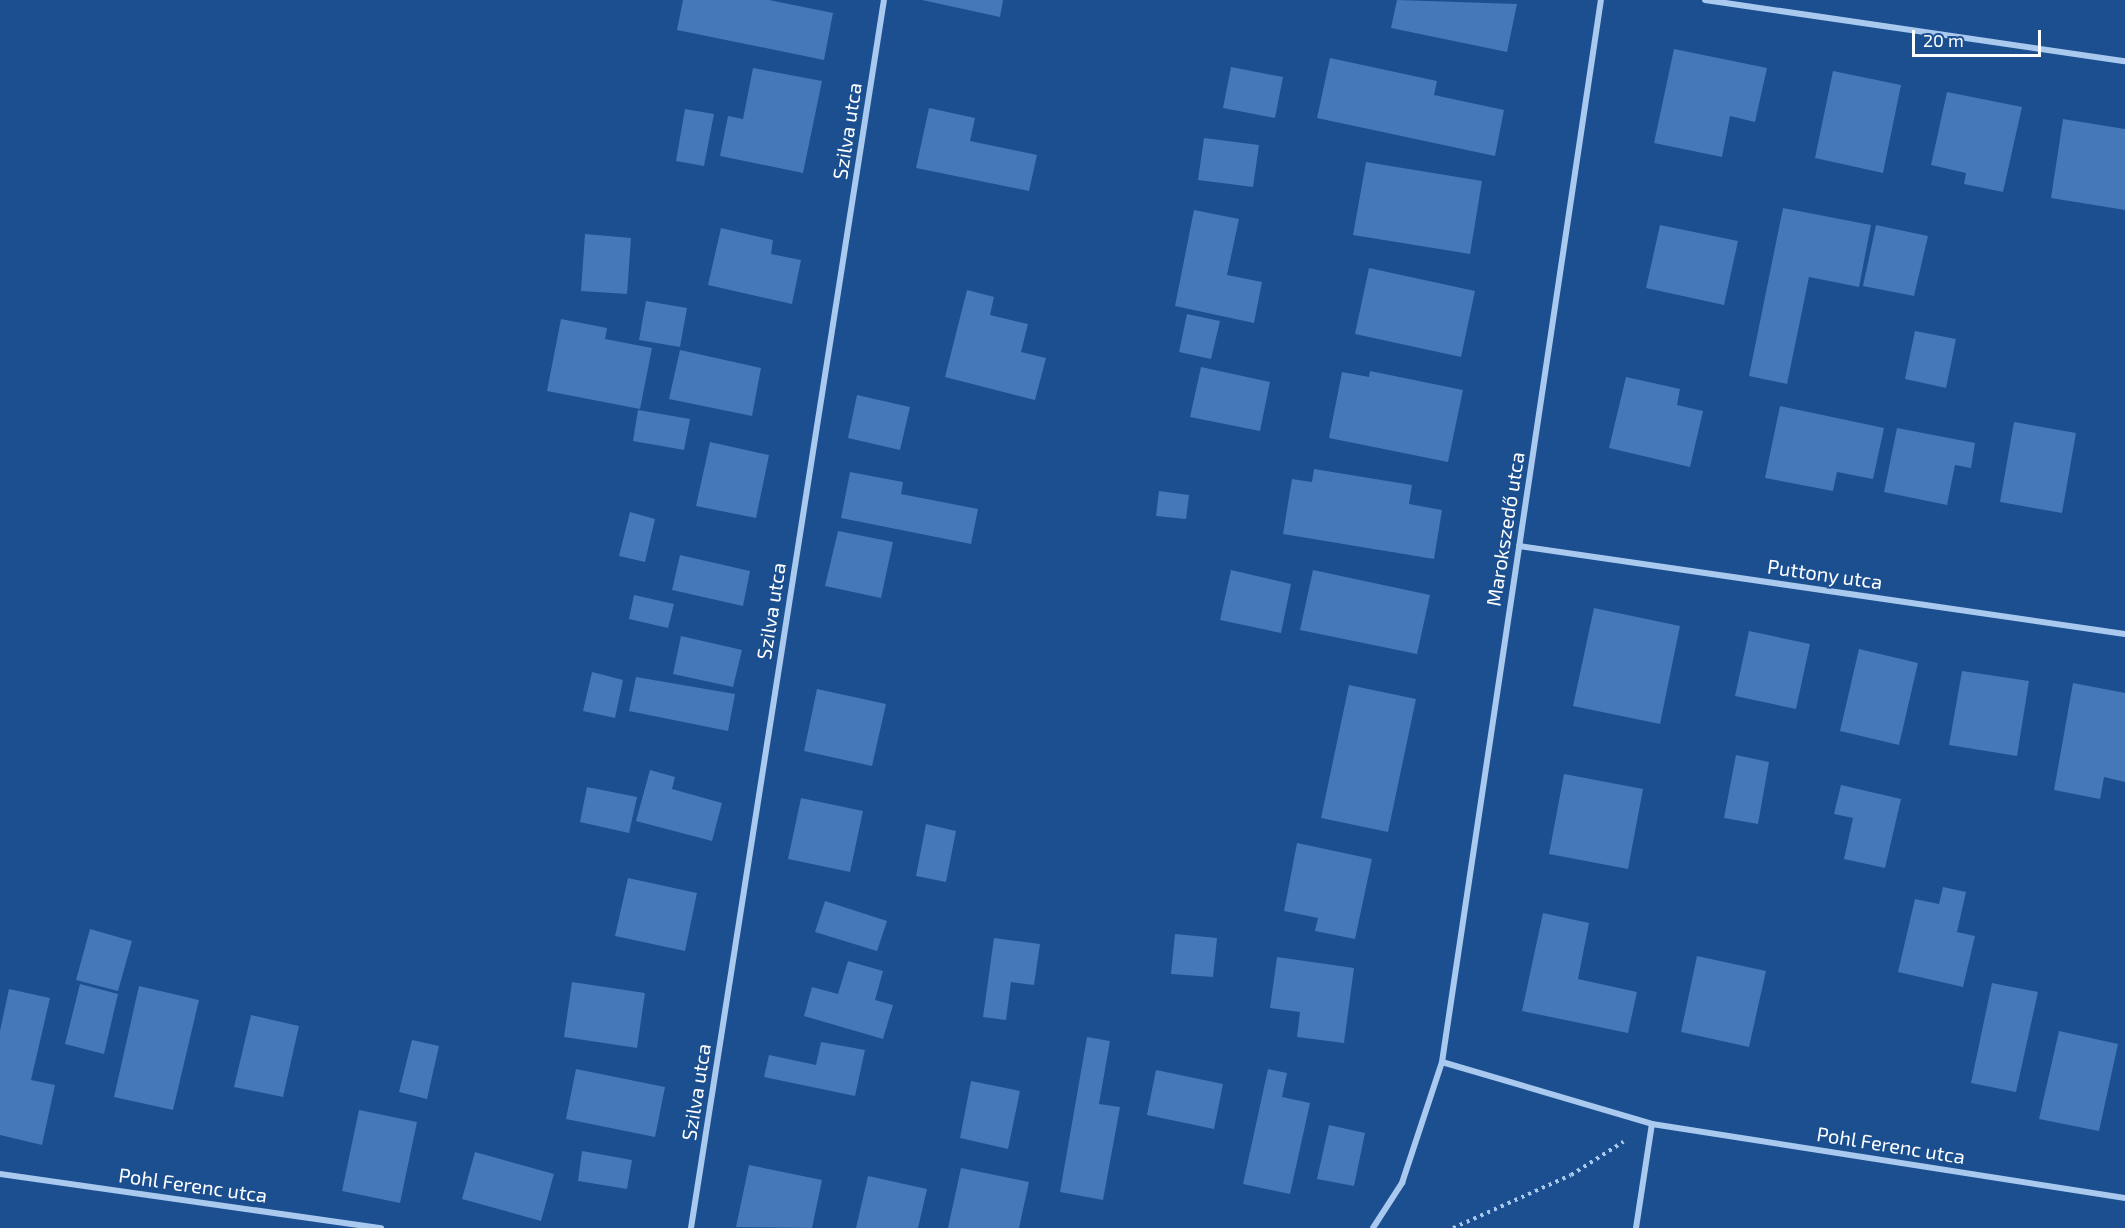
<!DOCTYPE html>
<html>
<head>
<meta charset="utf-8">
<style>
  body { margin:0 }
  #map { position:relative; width:2125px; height:1228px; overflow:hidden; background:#1b4f8f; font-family:"Exo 2",sans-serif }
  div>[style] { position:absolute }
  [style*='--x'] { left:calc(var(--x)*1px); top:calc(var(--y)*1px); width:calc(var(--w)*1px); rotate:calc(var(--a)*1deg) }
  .building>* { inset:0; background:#4478b7 }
  .path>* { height:4px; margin-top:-2px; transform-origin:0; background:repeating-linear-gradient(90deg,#a9c9ee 0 3px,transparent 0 7.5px) }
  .street>* { height:6px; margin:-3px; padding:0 3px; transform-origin:3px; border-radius:3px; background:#a9c9ee }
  span { translate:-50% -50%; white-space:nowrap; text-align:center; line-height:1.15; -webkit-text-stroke:4.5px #1b4f8f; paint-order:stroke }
  .street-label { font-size:20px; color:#fff }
  .scale { position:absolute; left:1912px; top:30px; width:129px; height:27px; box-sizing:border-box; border:3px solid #fff; border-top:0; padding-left:8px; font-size:18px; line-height:21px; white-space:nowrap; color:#fff; -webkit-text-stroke:4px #1b4f8f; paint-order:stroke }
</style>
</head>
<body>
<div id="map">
  <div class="building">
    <div style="clip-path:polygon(683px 0,769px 0,833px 13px,824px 60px,677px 30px)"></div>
    <div style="clip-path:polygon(922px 0,1003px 0,1000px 17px)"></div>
    <div style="clip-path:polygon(1397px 0,1517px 4px,1507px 52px,1391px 28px)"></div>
    <div style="clip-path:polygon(1674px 49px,1767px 68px,1755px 122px,1730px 116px,1722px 157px,1654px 143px)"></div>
    <div style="clip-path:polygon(1330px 58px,1437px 81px,1434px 95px,1504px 110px,1495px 156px,1317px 118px)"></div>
    <div style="clip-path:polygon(1231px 67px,1283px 77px,1275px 118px,1223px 108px)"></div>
    <div style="clip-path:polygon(753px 68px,822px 81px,803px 173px,720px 156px,728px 116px,743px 119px)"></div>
    <div style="clip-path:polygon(1833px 71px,1901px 85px,1883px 173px,1815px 158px)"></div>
    <div style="clip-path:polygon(1947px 92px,2022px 107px,2003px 192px,1964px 184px,1966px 173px,1931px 165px)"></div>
    <div style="clip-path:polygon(929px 108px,975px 118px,970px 141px,1037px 155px,1029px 191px,916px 168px)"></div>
    <div style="clip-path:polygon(685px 109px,714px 114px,704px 166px,676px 161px)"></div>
    <div style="clip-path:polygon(2063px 119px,2125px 129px,2125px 210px,2051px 198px)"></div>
    <div style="clip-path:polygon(1204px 138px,1259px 145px,1253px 187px,1198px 180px)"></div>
    <div style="clip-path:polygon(1366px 162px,1482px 181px,1470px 254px,1353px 235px)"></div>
    <div style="clip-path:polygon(1783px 208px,1871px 225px,1859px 287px,1809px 277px,1787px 384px,1749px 376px)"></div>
    <div style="clip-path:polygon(1194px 210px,1239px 219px,1227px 275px,1262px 282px,1254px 323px,1175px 306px)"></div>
    <div style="clip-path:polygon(1660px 225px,1738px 241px,1724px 305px,1646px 288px)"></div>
    <div style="clip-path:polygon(1876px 225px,1928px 236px,1914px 296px,1863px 286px)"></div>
    <div style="clip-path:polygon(721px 228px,773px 240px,771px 254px,801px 260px,792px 304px,708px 285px)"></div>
    <div style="clip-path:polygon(585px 234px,631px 238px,627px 294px,581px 291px)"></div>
    <div style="clip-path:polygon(1369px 268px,1475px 291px,1461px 357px,1355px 334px)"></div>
    <div style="clip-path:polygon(967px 290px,994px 297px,990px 315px,1028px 324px,1021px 352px,1046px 358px,1035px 400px,945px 377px)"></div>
    <div style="clip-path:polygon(646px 301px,687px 308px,680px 347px,639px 340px)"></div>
    <div style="clip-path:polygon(1187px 314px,1220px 321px,1211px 359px,1179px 352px)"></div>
    <div style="clip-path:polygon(561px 319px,607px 328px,605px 339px,652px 348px,640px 409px,547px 391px)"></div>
    <div style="clip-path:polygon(1915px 331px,1956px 339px,1946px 388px,1905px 379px)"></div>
    <div style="clip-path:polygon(680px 350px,761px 368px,752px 416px,669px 399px)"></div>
    <div style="clip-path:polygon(1201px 367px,1270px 382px,1260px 431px,1190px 417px)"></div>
    <div style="clip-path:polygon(1370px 371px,1463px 390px,1448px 462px,1329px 438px,1342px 372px,1369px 377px)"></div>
    <div style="clip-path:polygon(1626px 377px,1680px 389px,1677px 405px,1703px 411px,1690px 467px,1609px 448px)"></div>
    <div style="clip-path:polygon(857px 395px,910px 407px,900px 450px,848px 438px)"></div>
    <div style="clip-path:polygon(1780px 406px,1884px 428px,1873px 479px,1837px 472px,1833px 491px,1765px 478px)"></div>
    <div style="clip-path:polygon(638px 410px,690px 419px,684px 450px,633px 441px)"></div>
    <div style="clip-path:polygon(2014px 422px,2076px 433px,2062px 513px,2000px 502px)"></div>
    <div style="clip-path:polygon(1897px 428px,1975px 443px,1971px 468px,1955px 465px,1947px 505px,1884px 492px)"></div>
    <div style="clip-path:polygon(710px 442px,769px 455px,756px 518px,696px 506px)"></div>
    <div style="clip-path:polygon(1314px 469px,1412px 485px,1409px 504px,1442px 510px,1434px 559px,1283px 534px,1292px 479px,1312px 482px)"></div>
    <div style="clip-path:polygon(850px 472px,903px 482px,901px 494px,978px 509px,971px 544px,841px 518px)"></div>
    <div style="clip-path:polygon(1159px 491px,1189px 495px,1186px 519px,1156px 516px)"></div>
    <div style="clip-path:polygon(630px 512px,655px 519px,645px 562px,619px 556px)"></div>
    <div style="clip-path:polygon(838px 531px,893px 542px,881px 598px,825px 586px)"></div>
    <div style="clip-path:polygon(680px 555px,750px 571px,743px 606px,672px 590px)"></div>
    <div style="clip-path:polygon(1231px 570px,1291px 584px,1281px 633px,1220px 620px)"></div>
    <div style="clip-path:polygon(1313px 570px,1430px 595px,1417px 654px,1300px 630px)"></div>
    <div style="clip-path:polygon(634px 595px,674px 604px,668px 628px,629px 619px)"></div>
    <div style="clip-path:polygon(1594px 608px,1680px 626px,1660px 724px,1573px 706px)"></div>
    <div style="clip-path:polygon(1749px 631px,1810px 644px,1796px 709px,1735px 696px)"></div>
    <div style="clip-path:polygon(681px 636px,742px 650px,733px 687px,673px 674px)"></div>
    <div style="clip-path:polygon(1859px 649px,1918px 663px,1899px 745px,1840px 731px)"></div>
    <div style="clip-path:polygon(1962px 671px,2029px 681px,2017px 756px,1949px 745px)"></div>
    <div style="clip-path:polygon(592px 672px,623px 680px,615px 718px,583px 711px)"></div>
    <div style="clip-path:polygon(636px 677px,735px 694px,728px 731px,629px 711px)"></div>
    <div style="clip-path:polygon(2073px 683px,2125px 693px,2125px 782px,2104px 777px,2100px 799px,2054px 790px)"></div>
    <div style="clip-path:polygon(1349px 685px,1416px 699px,1388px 832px,1321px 818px)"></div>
    <div style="clip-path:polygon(817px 689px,886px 704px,872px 766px,804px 751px)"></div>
    <div style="clip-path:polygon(1736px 755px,1769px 762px,1758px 824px,1724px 818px)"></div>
    <div style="clip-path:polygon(650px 770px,675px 777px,672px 789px,722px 803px,712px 841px,636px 821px)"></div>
    <div style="clip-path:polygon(1564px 774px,1643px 789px,1628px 869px,1549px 854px)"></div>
    <div style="clip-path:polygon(1841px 785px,1901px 799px,1885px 868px,1844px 859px,1853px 818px,1834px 814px)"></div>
    <div style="clip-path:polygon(587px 787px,637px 797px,629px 833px,580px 822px)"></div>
    <div style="clip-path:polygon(801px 798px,863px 811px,850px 872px,788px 859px)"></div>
    <div style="clip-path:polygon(926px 824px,956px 831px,946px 882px,916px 876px)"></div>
    <div style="clip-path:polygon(1297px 843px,1372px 859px,1355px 939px,1315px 931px,1318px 918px,1284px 911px)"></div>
    <div style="clip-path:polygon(628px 878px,697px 893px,685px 951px,615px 936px)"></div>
    <div style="clip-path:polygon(1943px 887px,1966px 892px,1957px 932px,1975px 936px,1963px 987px,1898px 972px,1915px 899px,1939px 904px)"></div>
    <div style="clip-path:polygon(825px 901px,887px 921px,877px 951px,815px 932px)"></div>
    <div style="clip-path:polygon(1543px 913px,1589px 923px,1578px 979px,1637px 992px,1628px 1033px,1522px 1011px)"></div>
    <div style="clip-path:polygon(90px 929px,132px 941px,118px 991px,76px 980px)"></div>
    <div style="clip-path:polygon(1175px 934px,1217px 938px,1213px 977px,1171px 974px)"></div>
    <div style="clip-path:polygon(994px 938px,1040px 944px,1034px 985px,1011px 982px,1006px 1020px,983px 1017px)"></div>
    <div style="clip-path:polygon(1697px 956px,1766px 971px,1749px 1047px,1681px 1032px)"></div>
    <div style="clip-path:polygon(1277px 957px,1354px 968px,1344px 1043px,1297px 1037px,1300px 1012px,1270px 1008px)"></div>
    <div style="clip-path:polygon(848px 961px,883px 971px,875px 1000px,893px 1005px,883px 1039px,804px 1016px,812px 987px,838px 994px)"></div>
    <div style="clip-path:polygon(572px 982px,645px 993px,637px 1048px,564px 1037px)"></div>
    <div style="clip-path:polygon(1992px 983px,2038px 992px,2016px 1092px,1971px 1083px)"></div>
    <div style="clip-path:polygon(80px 984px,118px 994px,104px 1054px,65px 1044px)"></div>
    <div style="clip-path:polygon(139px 986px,199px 1000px,173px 1110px,114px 1097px)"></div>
    <div style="clip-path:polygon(9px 989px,50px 998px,31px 1080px,55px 1085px,42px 1145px,0 1135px,0 1031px)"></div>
    <div style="clip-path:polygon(251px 1015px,299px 1026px,283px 1097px,234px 1087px)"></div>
    <div style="clip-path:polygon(2059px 1031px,2118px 1044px,2099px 1131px,2039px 1119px)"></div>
    <div style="clip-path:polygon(1087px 1037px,1110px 1041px,1099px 1104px,1120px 1107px,1103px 1200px,1060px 1192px)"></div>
    <div style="clip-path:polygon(412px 1040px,439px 1046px,427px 1099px,399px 1092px)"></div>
    <div style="clip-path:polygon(821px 1042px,865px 1050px,855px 1096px,764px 1077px,769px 1055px,816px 1065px)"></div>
    <div style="clip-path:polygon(576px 1069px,665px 1087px,655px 1137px,566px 1119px)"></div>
    <div style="clip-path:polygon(1268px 1069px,1287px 1073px,1282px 1097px,1310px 1103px,1290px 1194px,1243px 1184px)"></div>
    <div style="clip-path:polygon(1156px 1070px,1223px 1084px,1214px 1129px,1147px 1115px)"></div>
    <div style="clip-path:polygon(971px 1081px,1020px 1091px,1008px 1149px,960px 1138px)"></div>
    <div style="clip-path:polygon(359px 1110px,417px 1122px,400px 1203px,342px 1191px)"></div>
    <div style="clip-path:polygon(1329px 1125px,1365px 1133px,1354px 1186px,1317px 1179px)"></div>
    <div style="clip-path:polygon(582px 1151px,632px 1160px,627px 1189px,578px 1181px)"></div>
    <div style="clip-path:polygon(475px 1152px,554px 1174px,541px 1221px,462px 1199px)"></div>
    <div style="clip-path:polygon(749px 1165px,822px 1180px,812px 1228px,736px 1227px)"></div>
    <div style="clip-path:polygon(961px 1168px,1029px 1182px,1019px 1228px,948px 1228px)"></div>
    <div style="clip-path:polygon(868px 1176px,927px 1189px,918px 1228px,856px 1228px)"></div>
  </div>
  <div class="path">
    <div style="--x:1453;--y:1228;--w:129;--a:-24.2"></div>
    <div style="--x:1571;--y:1175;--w:62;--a:-32.4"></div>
  </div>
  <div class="street">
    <div style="--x:1705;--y:0;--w:424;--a:8.3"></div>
    <div style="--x:1519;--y:546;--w:612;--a:8.26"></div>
    <div style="--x:1442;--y:1062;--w:1074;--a:-81.49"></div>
    <div style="--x:0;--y:1174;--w:385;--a:8.1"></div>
    <div style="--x:691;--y:1228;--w:1243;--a:-81.07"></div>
    <div style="--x:1373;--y:1228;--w:54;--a:-57.2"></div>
    <div style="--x:1402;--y:1183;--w:127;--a:-71.7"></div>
    <div style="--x:1442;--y:1062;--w:219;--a:16.4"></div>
    <div style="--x:1652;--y:1124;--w:479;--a:8.9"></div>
    <div style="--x:1636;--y:1228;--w:105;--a:-81.3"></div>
  </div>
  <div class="street-label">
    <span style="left:847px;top:131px;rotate:-81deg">Szilva utca</span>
    <span style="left:1505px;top:529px;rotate:-81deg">Marokszedő utca</span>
    <span style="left:1825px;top:574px;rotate:8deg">Puttony utca</span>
    <span style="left:771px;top:611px;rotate:-81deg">Szilva utca</span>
    <span style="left:696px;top:1092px;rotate:-81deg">Szilva utca</span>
    <span style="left:1891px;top:1145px;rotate:9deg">Pohl Ferenc utca</span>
    <span style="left:193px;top:1185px;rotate:8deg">Pohl Ferenc utca</span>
  </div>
  <div class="scale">20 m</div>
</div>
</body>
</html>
